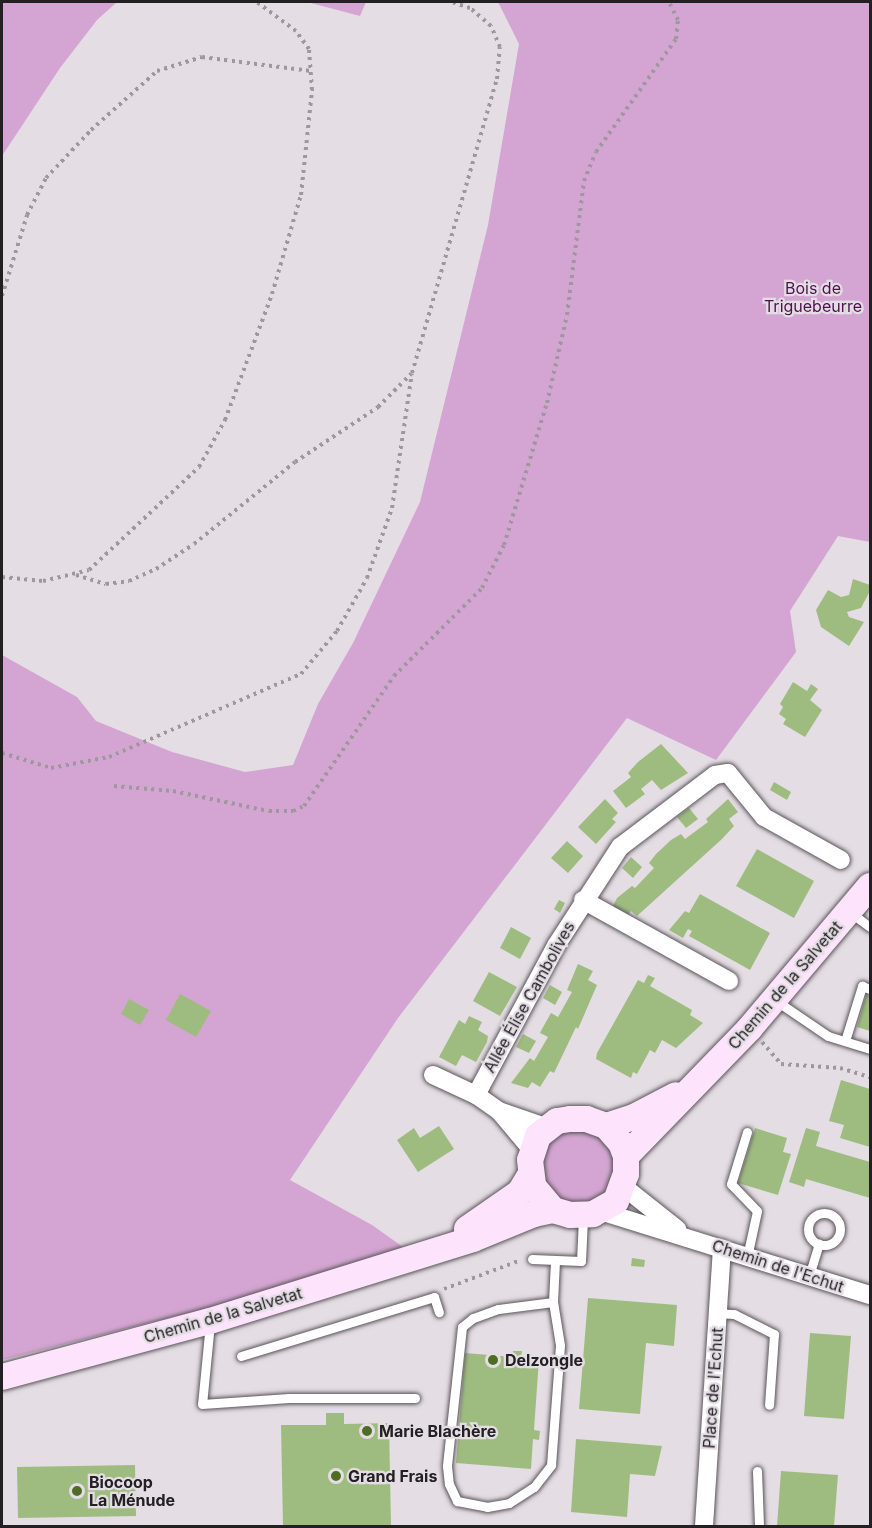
<!DOCTYPE html>
<html>
<head>
<meta charset="utf-8">
<style>
  body { margin:0 }
  #map { position:relative; width:872px; height:1528px; overflow:hidden; background:#e4dde4; font-family:Inter,sans-serif }
  div>[style] { position:absolute }
  [style*='--x'] { left:calc(var(--x)*1px); top:calc(var(--y)*1px); width:calc(var(--w)*1px); rotate:calc(var(--a)*1deg) }
  .green>* { inset:0; background:#d4a5d2 }
  .round { border-radius:50% }
  .building>* { inset:0; background:#9fbc80 }
  .path>* { height:4px; margin-top:-2px; transform-origin:0; background:repeating-linear-gradient(90deg,#9e989e 0 3px,transparent 0 7.5px) }
  .roads { filter:drop-shadow(0 0 2px #5a555a) drop-shadow(0 0 2px #5a555a) }
  .lane>* { height:9px; margin:-4.5px; padding:0 4.5px; transform-origin:4.5px; border-radius:4.5px; background:#fff }
  .lane>.ring { margin:-4.5px; padding:0; box-sizing:content-box; background:none; border:9px solid #fff; border-radius:50% }
  .street>* { height:18px; margin:-9px; padding:0 9px; transform-origin:9px; border-radius:9px; background:#fff }
  .secondary>* { height:26px; margin:-13px; padding:0 13px; transform-origin:13px; border-radius:13px; background:#fde4fc }
  .dots>* { width:16px; height:16px; translate:-50% -50%; box-sizing:border-box; border:3px solid #e4dde4; border-radius:50% }
  span { translate:-50% -50%; white-space:nowrap; text-align:center; line-height:1.15; -webkit-text-stroke:4.5px #e4dde4; paint-order:stroke }
  .park-label { font-size:16px; color:#4e124f }
  .street-label { font-size:16px; color:#222022 }
  .poi-label { font-size:16px; color:#222022; font-weight:700 }
  .left { translate:0 -50%; text-align:left }
  .frame { position:absolute; inset:0; border:3px solid #222022; pointer-events:none }
</style>
</head>
<body>
<div id="map">
  <div class="green">
    <div style="clip-path:polygon(2px 2px,117px 2px,97px 20px,60px 68px,2px 156px)"></div>
    <div style="clip-path:polygon(307px 2px,366px 2px,360px 16px)"></div>
    <div style="clip-path:polygon(498px 2px,870px 2px,870px 542px,838px 536px,790px 611px,796px 652px,716px 760px,627px 718px,398px 1018px,290px 1180px,372px 1225px,403px 1247px,235px 1301px,2px 1360px,2px 655px,77px 697px,96px 721px,172px 752px,245px 772px,293px 765px,318px 704px,353px 643px,420px 502px,488px 225px,519px 44px)"></div>
    <div class="round" style="left:542px;top:1129px;width:74px;height:74px"></div>
  </div>
  <div class="building">
    <div style="clip-path:polygon(853px 579px,870px 585px,870px 591px,861px 608px,847px 612px,849px 617px,864px 622px,849px 646px,821px 627px,816px 610px,828px 590px,841px 597px,849px 595px)"></div>
    <div style="clip-path:polygon(793px 682px,807px 691px,811px 684px,818px 689px,810px 700px,822px 710px,805px 737px,783px 724px,786px 719px,779px 714px,783px 707px,780px 704px)"></div>
    <div style="clip-path:polygon(661px 744px,688px 773px,661px 790px,652px 780px,641px 789px,645px 794px,626px 808px,613px 791px,631px 777px,628px 773px,638px 762px)"></div>
    <div style="clip-path:polygon(774px 782px,791px 792px,787px 800px,770px 790px)"></div>
    <div style="clip-path:polygon(605px 799px,618px 813px,612px 819px,616px 822px,596px 844px,578px 827px)"></div>
    <div style="clip-path:polygon(728px 799px,738px 812px,729px 819px,734px 826px,722px 839px,637px 916px,631px 911px,626px 918px,611px 910px,617px 898px,632px 886px,635px 888px,654px 868px,649px 863px,656px 854px,671px 840px,681px 834px,685px 839px,708px 822px,706px 819px)"></div>
    <div style="clip-path:polygon(689px 808px,698px 819px,686px 828px,677px 817px)"></div>
    <div style="clip-path:polygon(567px 841px,583px 856px,568px 873px,551px 858px)"></div>
    <div style="clip-path:polygon(757px 849px,814px 881px,794px 918px,736px 886px)"></div>
    <div style="clip-path:polygon(631px 857px,642px 867px,633px 878px,622px 868px)"></div>
    <div style="clip-path:polygon(700px 894px,770px 933px,750px 970px,689px 936px,692px 931px,688px 929px,683px 938px,669px 930px,685px 911px,689px 913px)"></div>
    <div style="clip-path:polygon(559px 900px,565px 903px,560px 913px,554px 909px)"></div>
    <div style="clip-path:polygon(511px 927px,531px 938px,520px 959px,500px 948px)"></div>
    <div style="clip-path:polygon(578px 964px,593px 971px,588px 980px,597px 985px,578px 1029px,576px 1027px,554px 1073px,550px 1071px,540px 1087px,532px 1082px,528px 1088px,511px 1083px,530px 1058px,534px 1061px,548px 1037px,540px 1033px,542px 1029px,551px 1013px,558px 1017px,572px 992px,567px 990px)"></div>
    <div style="clip-path:polygon(489px 972px,517px 987px,500px 1016px,473px 1001px)"></div>
    <div style="clip-path:polygon(648px 975px,655px 978px,650px 986px,692px 1010px,690px 1015px,703px 1023px,676px 1048px,662px 1040px,655px 1053px,650px 1050px,637px 1074px,633px 1072px,631px 1078px,596px 1059px,597px 1053px,638px 980px,644px 983px)"></div>
    <div style="clip-path:polygon(550px 985px,562px 992px,555px 1005px,543px 998px)"></div>
    <div style="clip-path:polygon(180px 994px,211px 1011px,196px 1037px,166px 1020px)"></div>
    <div style="clip-path:polygon(866px 995px,870px 997px,870px 1031px,857px 1027px)"></div>
    <div style="clip-path:polygon(129px 999px,149px 1010px,140px 1025px,121px 1014px)"></div>
    <div style="clip-path:polygon(469px 1016px,482px 1022px,478px 1030px,488px 1036px,487px 1042px,476px 1062px,462px 1055px,456px 1066px,439px 1057px,459px 1020px,465px 1024px)"></div>
    <div style="clip-path:polygon(523px 1034px,536px 1041px,529px 1053px,516px 1047px)"></div>
    <div style="clip-path:polygon(841px 1080px,870px 1089px,870px 1147px,840px 1138px,844px 1125px,829px 1121px)"></div>
    <div style="clip-path:polygon(439px 1126px,454px 1149px,418px 1172px,397px 1140px,414px 1128px,420px 1138px)"></div>
    <div style="clip-path:polygon(755px 1128px,787px 1138px,783px 1152px,791px 1154px,778px 1195px,738px 1183px)"></div>
    <div style="clip-path:polygon(806px 1128px,820px 1132px,816px 1146px,870px 1162px,870px 1198px,806px 1179px,804px 1187px,789px 1182px)"></div>
    <div style="clip-path:polygon(632px 1258px,645px 1260px,644px 1267px,631px 1266px)"></div>
    <div style="clip-path:polygon(588px 1298px,677px 1305px,674px 1346px,646px 1343px,640px 1414px,579px 1409px)"></div>
    <div style="clip-path:polygon(810px 1333px,851px 1336px,844px 1419px,804px 1416px)"></div>
    <div style="clip-path:polygon(513px 1351px,522px 1351px,521px 1358px,539px 1359px,534px 1430px,540px 1431px,539px 1440px,533px 1439px,531px 1469px,456px 1463px,465px 1353px,512px 1357px)"></div>
    <div style="clip-path:polygon(326px 1413px,344px 1413px,344px 1424px,389px 1423px,391px 1526px,283px 1526px,281px 1425px,326px 1425px)"></div>
    <div style="clip-path:polygon(576px 1439px,662px 1446px,655px 1476px,630px 1474px,627px 1517px,571px 1512px)"></div>
    <div style="clip-path:polygon(135px 1465px,136px 1516px,18px 1518px,17px 1467px)"></div>
    <div style="clip-path:polygon(781px 1471px,838px 1475px,834px 1526px,777px 1526px)"></div>
  </div>
  <div class="path">
    <div style="--x:2;--y:296;--w:85;--a:-72.8"></div>
    <div style="--x:27;--y:215;--w:42;--a:-62.8"></div>
    <div style="--x:46;--y:178;--w:66;--a:-46.8"></div>
    <div style="--x:91;--y:130;--w:89;--a:-41.8"></div>
    <div style="--x:157;--y:71;--w:47;--a:-17.3"></div>
    <div style="--x:202;--y:57;--w:110;--a:7.3"></div>
    <div style="--x:76;--y:575;--w:31;--a:17"></div>
    <div style="--x:106;--y:584;--w:23;--a:-7"></div>
    <div style="--x:129;--y:581;--w:30;--a:-24"></div>
    <div style="--x:156;--y:569;--w:45;--a:-33.3"></div>
    <div style="--x:194;--y:544;--w:130;--a:-39.1"></div>
    <div style="--x:295;--y:462;--w:100;--a:-33.5"></div>
    <div style="--x:378;--y:407;--w:47;--a:-45"></div>
    <div style="--x:2;--y:577;--w:41;--a:5.6"></div>
    <div style="--x:43;--y:581;--w:47;--a:-13.4"></div>
    <div style="--x:89;--y:570;--w:151;--a:-43.1"></div>
    <div style="--x:199;--y:467;--w:54;--a:-61"></div>
    <div style="--x:225;--y:420;--w:134;--a:-69.5"></div>
    <div style="--x:272;--y:294;--w:103;--a:-73.7"></div>
    <div style="--x:301;--y:195;--w:106;--a:-84"></div>
    <div style="--x:312;--y:90;--w:41;--a:-94.2"></div>
    <div style="--x:309;--y:49;--w:22;--a:-126"></div>
    <div style="--x:296;--y:31;--w:49;--a:-143.4"></div>
    <div style="--x:2;--y:753;--w:51;--a:17"></div>
    <div style="--x:51;--y:768;--w:59;--a:-10.7"></div>
    <div style="--x:109;--y:757;--w:209;--a:-23.4"></div>
    <div style="--x:301;--y:674;--w:56;--a:-50.1"></div>
    <div style="--x:337;--y:631;--w:61;--a:-60.5"></div>
    <div style="--x:367;--y:578;--w:74;--a:-70.3"></div>
    <div style="--x:392;--y:508;--w:136;--a:-81.6"></div>
    <div style="--x:412;--y:373;--w:306;--a:-73.9"></div>
    <div style="--x:497;--y:79;--w:32;--a:-85"></div>
    <div style="--x:500;--y:47;--w:23;--a:-113"></div>
    <div style="--x:491;--y:26;--w:28;--a:-139"></div>
    <div style="--x:470;--y:8;--w:19;--a:-162"></div>
    <div style="--x:114;--y:786;--w:59;--a:4.8"></div>
    <div style="--x:173;--y:791;--w:98;--a:11.8"></div>
    <div style="--x:269;--y:811;--w:24;--a:0"></div>
    <div style="--x:293;--y:811;--w:12;--a:-24"></div>
    <div style="--x:304;--y:806;--w:158;--a:-55.3"></div>
    <div style="--x:394;--y:676;--w:124;--a:-45"></div>
    <div style="--x:482;--y:588;--w:48;--a:-62.9"></div>
    <div style="--x:504;--y:545;--w:148;--a:-73.2"></div>
    <div style="--x:547;--y:403;--w:90;--a:-77.2"></div>
    <div style="--x:567;--y:315;--w:135;--a:-82.8"></div>
    <div style="--x:584;--y:181;--w:31;--a:-68"></div>
    <div style="--x:596;--y:152;--w:138;--a:-54.7"></div>
    <div style="--x:676;--y:39;--w:19;--a:-84"></div>
    <div style="--x:678;--y:20;--w:20;--a:-117"></div>
    <div style="--x:762;--y:1042;--w:29;--a:49"></div>
    <div style="--x:781;--y:1064;--w:59;--a:3.9"></div>
    <div style="--x:840;--y:1068;--w:31;--a:17"></div>
    <div style="--x:444;--y:1289;--w:82;--a:-20.6"></div>
  </div>
  <div class="roads">
    <div class="lane">
      <div style="--x:850;--y:912;--w:25;--a:37"></div>
      <div style="--x:775;--y:1000;--w:64;--a:34.2"></div>
      <div style="--x:828;--y:1036;--w:44;--a:17.2"></div>
      <div style="--x:845;--y:1041;--w:58;--a:-72.8"></div>
      <div style="--x:862;--y:986;--w:9;--a:21"></div>
      <div style="--x:747;--y:1132;--w:54;--a:107.1"></div>
      <div style="--x:731;--y:1184;--w:37;--a:46"></div>
      <div style="--x:757;--y:1211;--w:47;--a:102.3"></div>
      <div class="ring" style="left:808px;top:1213px;width:23px;height:23px"></div>
      <div style="--x:532;--y:1259;--w:49;--a:2.3"></div>
      <div style="--x:581;--y:1261;--w:43;--a:-87.3"></div>
      <div style="--x:809;--y:1276;--w:34;--a:-73"></div>
      <div style="--x:553;--y:1302;--w:55;--a:172.7"></div>
      <div style="--x:498;--y:1309;--w:27;--a:160"></div>
      <div style="--x:473;--y:1318;--w:14;--a:141"></div>
      <div style="--x:462;--y:1327;--w:140;--a:96.2"></div>
      <div style="--x:447;--y:1466;--w:18;--a:84"></div>
      <div style="--x:449;--y:1484;--w:19;--a:65"></div>
      <div style="--x:457;--y:1501;--w:31;--a:11"></div>
      <div style="--x:487;--y:1507;--w:22;--a:-10"></div>
      <div style="--x:509;--y:1503;--w:30;--a:-33"></div>
      <div style="--x:534;--y:1487;--w:28;--a:-52"></div>
      <div style="--x:551;--y:1465;--w:120;--a:-85.7"></div>
      <div style="--x:560;--y:1345;--w:44;--a:-99.2"></div>
      <div style="--x:553;--y:1302;--w:41;--a:-87.2"></div>
      <div style="--x:718;--y:1313;--w:16;--a:4"></div>
      <div style="--x:734;--y:1314;--w:45;--a:26.6"></div>
      <div style="--x:774;--y:1334;--w:71;--a:94"></div>
      <div style="--x:210;--y:1323;--w:81;--a:95.6"></div>
      <div style="--x:202;--y:1404;--w:87;--a:-3.9"></div>
      <div style="--x:289;--y:1398;--w:126;--a:0"></div>
      <div style="--x:241;--y:1356;--w:202;--a:-17"></div>
      <div style="--x:434;--y:1297;--w:16;--a:72"></div>
      <div style="--x:757;--y:1471;--w:55;--a:87.9"></div>
    </div>
    <div class="street">
      <div style="--x:583;--y:900;--w:167;--a:29"></div>
      <div style="--x:433;--y:1075;--w:47;--a:24.9"></div>
      <div style="--x:500;--y:1112;--w:48;--a:50"></div>
      <div style="--x:548;--y:1128;--w:52;--a:-160.9"></div>
      <div style="--x:499;--y:1111;--w:28;--a:-145"></div>
      <div style="--x:476;--y:1095;--w:171;--a:-61.8"></div>
      <div style="--x:557;--y:944;--w:116;--a:-57"></div>
      <div style="--x:620;--y:847;--w:119;--a:-37.2"></div>
      <div style="--x:715;--y:775;--w:13;--a:-9"></div>
      <div style="--x:728;--y:773;--w:57;--a:50.7"></div>
      <div style="--x:764;--y:817;--w:88;--a:29.2"></div>
      <div style="--x:624;--y:1187;--w:68;--a:38.4"></div>
      <div style="--x:600;--y:1211;--w:283;--a:17.3"></div>
      <div style="--x:704;--y:1526;--w:278;--a:-86.3"></div>
    </div>
    <div class="secondary">
      <div style="--x:606;--y:1126;--w:29;--a:-18"></div>
      <div style="--x:634;--y:1117;--w:47;--a:-27.6"></div>
      <div style="--x:626;--y:1156;--w:178;--a:-45.9"></div>
      <div style="--x:750;--y:1028;--w:186;--a:-49.8"></div>
      <div style="--x:467;--y:1229;--w:65;--a:-34.9"></div>
      <div style="--x:520;--y:1192;--w:21;--a:-59"></div>
      <div style="--x:2;--y:1377;--w:215;--a:-15.1"></div>
      <div style="--x:210;--y:1321;--w:275;--a:-17.3"></div>
      <div style="--x:473;--y:1239;--w:66;--a:-22.3"></div>
      <div style="--x:534;--y:1214;--w:19;--a:-12"></div>
      <div style="--x:553;--y:1210;--w:18;--a:16"></div>
      <div style="--x:570;--y:1215;--w:23;--a:-2"></div>
      <div style="--x:593;--y:1214;--w:26;--a:-29"></div>
      <div style="--x:616;--y:1201;--w:29;--a:-70"></div>
      <div style="--x:626;--y:1174;--w:18;--a:-90"></div>
      <div style="--x:626;--y:1156;--w:14;--a:-111"></div>
      <div style="--x:621;--y:1143;--w:23;--a:-131"></div>
      <div style="--x:606;--y:1126;--w:20;--a:-160"></div>
      <div style="--x:587;--y:1119;--w:17;--a:180"></div>
      <div style="--x:570;--y:1119;--w:13;--a:171"></div>
      <div style="--x:557;--y:1121;--w:24;--a:142"></div>
      <div style="--x:538;--y:1136;--w:25;--a:108"></div>
      <div style="--x:530;--y:1160;--w:26;--a:83"></div>
      <div style="--x:533;--y:1186;--w:31;--a:50"></div>
    </div>
  </div>
  <div class="dots">
    <div style="left:493px;top:1360px;background:#4e6e24"></div>
    <div style="left:367px;top:1431px;background:#4e6e24"></div>
    <div style="left:336px;top:1476px;background:#4e6e24"></div>
    <div style="left:77px;top:1491px;background:#4e6e24"></div>
  </div>
  <div class="park-label">
    <span style="left:813px;top:297px">Bois de<br>Triguebeurre</span>
  </div>
  <div class="street-label">
    <span style="left:785px;top:985px;rotate:-49deg">Chemin de la Salvetat</span>
    <span style="left:529px;top:997px;rotate:-61deg">Allée Élise Cambolives</span>
    <span style="left:778px;top:1266px;rotate:18deg">Chemin de l'Echut</span>
    <span style="left:223px;top:1315px;rotate:-16deg">Chemin de la Salvetat</span>
    <span style="left:713px;top:1388px;rotate:-86deg">Place de l'Echut</span>
  </div>
  <div class="poi-label">
    <span class="left" style="left:505px;top:1360px">Delzongle</span>
    <span class="left" style="left:379px;top:1431px">Marie Blachère</span>
    <span class="left" style="left:348px;top:1476px">Grand Frais</span>
    <span class="left" style="left:89px;top:1491px">Biocoop<br>La Ménude</span>
  </div>
  <div class="frame"></div>
</div>
</body>
</html>
